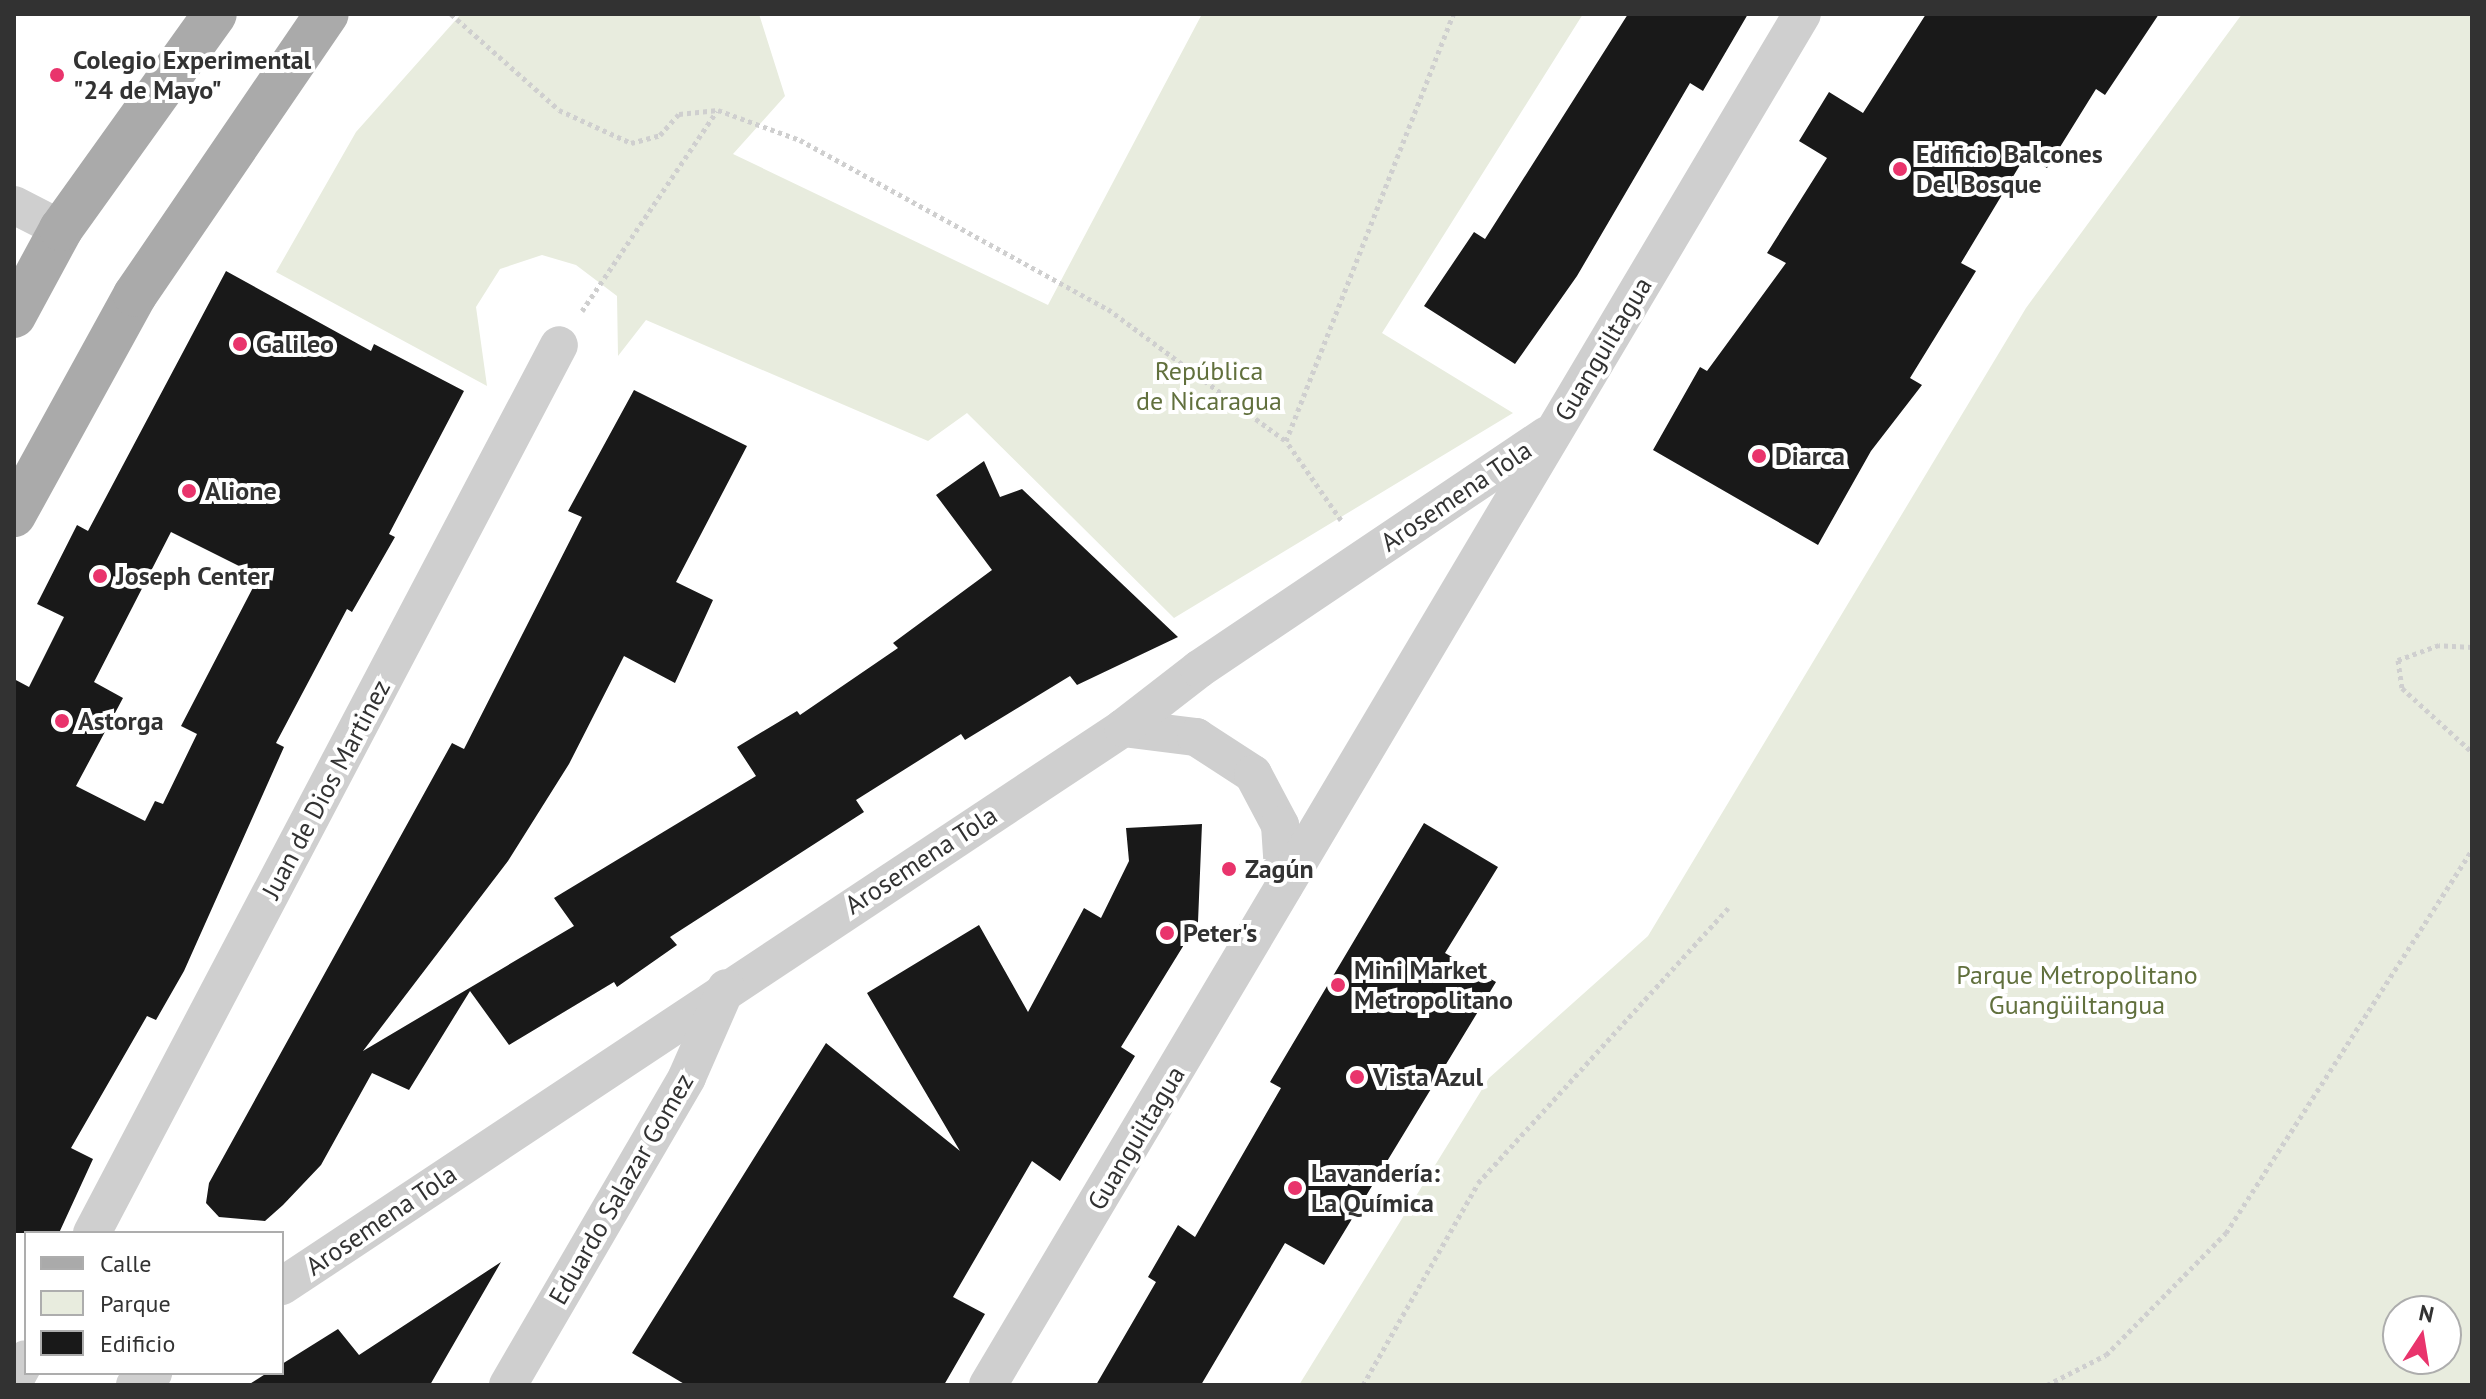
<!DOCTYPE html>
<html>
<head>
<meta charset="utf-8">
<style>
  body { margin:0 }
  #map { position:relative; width:2486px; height:1399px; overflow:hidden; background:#fff; font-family:"PT Sans",sans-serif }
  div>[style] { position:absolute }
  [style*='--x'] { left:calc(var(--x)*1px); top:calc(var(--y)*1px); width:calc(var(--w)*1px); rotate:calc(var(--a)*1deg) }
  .green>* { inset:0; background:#e8ecde }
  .building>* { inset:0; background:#191919 }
  .path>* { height:5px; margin-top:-2.5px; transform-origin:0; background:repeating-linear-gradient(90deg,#cfcfcf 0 4px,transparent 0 8px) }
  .minor>* { height:38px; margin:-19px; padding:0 19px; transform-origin:19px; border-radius:19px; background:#cfcfcf }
  .primary>* { height:44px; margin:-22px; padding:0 22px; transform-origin:22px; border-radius:22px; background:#aaa }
  .dots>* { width:22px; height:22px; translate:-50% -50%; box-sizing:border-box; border:4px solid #fff; border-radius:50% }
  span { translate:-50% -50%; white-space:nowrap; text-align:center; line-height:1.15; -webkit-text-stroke:8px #fff; paint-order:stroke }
  .poi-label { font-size:26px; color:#323232; font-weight:700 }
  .left { translate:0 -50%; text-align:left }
  .street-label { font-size:26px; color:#323232 }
  .park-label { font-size:26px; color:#61703d }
  .frame { position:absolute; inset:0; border:16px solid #323232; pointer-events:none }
  .legend { position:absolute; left:24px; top:1231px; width:260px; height:144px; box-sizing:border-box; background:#fff; border:2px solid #adadad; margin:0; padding:10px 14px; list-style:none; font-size:24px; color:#323232 }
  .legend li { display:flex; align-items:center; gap:16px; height:40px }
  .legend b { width:40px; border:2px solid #adadad }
  .north { position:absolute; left:2382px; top:1295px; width:80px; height:80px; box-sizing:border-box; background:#fff; border:2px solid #adadad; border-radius:50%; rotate:12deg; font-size:22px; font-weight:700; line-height:32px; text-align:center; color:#323232 }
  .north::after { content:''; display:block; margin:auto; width:28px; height:36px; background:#e9346c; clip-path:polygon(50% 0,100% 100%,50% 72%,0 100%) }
</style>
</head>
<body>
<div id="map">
  <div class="green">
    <div style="clip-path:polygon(461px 14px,759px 14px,785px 96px,733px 154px,1048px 305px,1202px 14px,1583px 14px,1382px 333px,1513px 413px,1174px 618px,967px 413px,928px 441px,646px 320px,618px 356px,617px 296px,576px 265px,542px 255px,500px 269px,476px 307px,487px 386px,276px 272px,356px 132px)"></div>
    <div style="clip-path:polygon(evenodd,2242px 14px,2472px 14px,2472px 1385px,1299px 1385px,1489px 1078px,1648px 936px,2026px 308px,2242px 14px,2398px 1311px,2446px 1311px,2446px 1359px,2398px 1359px,2398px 1311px)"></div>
  </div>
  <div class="building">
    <div style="clip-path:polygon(1628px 14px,1748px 14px,1703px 91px,1690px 83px,1577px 276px,1515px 364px,1424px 306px,1474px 232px,1485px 239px)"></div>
    <div style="clip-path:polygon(1926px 14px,2159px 14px,2105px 95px,2096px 89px,2047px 168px,2026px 155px,1961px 263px,1976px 271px,1910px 378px,1922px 385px,1871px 451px,1818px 545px,1653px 450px,1700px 367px,1707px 371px,1786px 263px,1767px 253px,1827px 158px,1799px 141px,1829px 92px,1863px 113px)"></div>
    <div style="clip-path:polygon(evenodd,226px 271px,371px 351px,374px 344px,464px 391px,389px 534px,395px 537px,352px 612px,347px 609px,276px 743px,284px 747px,184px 971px,156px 1020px,147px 1016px,71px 1148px,93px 1159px,59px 1233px,14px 1233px,14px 679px,29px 687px,64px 617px,37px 604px,77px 525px,88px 531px,226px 271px,171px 532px,259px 576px,181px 726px,197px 734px,163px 804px,155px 801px,145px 821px,76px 786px,123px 698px,94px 682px,171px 532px)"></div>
    <div style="clip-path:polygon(634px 390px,747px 446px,676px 582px,713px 600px,675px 683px,624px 656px,569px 764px,508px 861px,363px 1051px,574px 926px,554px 898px,756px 776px,737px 747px,797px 711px,800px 715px,898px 648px,893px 643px,992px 570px,936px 495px,984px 461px,1000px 497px,1022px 489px,1178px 637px,1077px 685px,1070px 676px,965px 740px,961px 734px,856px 800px,864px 812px,670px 937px,677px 945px,617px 987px,614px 982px,509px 1045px,470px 991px,409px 1090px,372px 1073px,321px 1165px,283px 1205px,265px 1221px,219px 1217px,206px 1203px,209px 1183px,452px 743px,464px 749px,582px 517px,568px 511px)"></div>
    <div style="clip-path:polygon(1424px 823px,1498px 867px,1445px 953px,1496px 982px,1324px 1265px,1285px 1243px,1201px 1385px,1096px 1385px,1156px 1282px,1148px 1277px,1178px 1225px,1195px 1237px,1281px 1088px,1270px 1082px)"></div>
    <div style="clip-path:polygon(1202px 824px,1198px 922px,1121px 1047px,1135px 1056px,1060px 1181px,1032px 1161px,953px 1297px,985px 1314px,944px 1385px,686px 1385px,632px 1353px,826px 1043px,960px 1151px,867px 993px,979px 925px,1028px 1012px,1084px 908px,1101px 918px,1129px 861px,1126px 828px)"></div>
    <div style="clip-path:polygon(501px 1262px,430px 1385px,248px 1385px,267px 1373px,282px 1373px,282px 1364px,338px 1329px,359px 1355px)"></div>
  </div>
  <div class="path">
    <div style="--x:451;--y:14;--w:144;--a:41.6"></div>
    <div style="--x:559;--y:110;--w:79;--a:24.6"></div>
    <div style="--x:631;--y:143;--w:30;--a:-15"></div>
    <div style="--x:660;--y:135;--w:28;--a:-48"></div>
    <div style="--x:679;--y:114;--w:39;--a:-6"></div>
    <div style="--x:718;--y:110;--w:87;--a:20.1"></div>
    <div style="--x:800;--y:140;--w:351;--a:28.8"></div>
    <div style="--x:1108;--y:309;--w:222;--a:36.6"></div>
    <div style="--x:582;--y:311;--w:241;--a:-56"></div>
    <div style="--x:1341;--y:520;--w:96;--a:-124.8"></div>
    <div style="--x:1286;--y:441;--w:458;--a:-68.6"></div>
    <div style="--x:2472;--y:647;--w:33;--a:-177"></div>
    <div style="--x:2439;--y:645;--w:44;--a:159.9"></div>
    <div style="--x:2398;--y:660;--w:28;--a:82"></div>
    <div style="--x:2402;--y:688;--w:95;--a:42.4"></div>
    <div style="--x:1363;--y:1385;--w:232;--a:-60.3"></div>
    <div style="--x:1478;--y:1183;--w:372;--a:-47.7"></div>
    <div style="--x:2047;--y:1385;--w:66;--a:-27"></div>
    <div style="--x:2106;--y:1355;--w:171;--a:-45.5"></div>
    <div style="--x:2226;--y:1233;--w:455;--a:-57.3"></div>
  </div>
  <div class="minor">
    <div style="--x:14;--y:205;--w:53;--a:27.1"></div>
    <div style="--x:1123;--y:728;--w:74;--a:7"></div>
    <div style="--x:1196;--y:737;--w:68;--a:33"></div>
    <div style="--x:1253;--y:774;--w:58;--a:62.1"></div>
    <div style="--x:1280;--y:825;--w:61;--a:86.2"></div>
    <div style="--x:92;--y:1233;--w:1003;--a:-62.26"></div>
    <div style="--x:282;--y:1286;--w:1009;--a:-33.56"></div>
    <div style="--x:1123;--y:728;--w:96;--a:-37.8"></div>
    <div style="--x:1199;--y:669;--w:419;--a:-33.9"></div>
    <div style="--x:14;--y:1381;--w:25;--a:-61"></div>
    <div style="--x:135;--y:1385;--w:22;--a:-34"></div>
    <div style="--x:508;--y:1385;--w:356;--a:-59.8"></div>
    <div style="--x:687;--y:1077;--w:97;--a:-66.3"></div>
    <div style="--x:988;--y:1385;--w:1594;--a:-59.3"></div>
  </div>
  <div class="primary">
    <div style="--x:14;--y:316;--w:99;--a:-61.6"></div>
    <div style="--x:61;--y:229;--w:264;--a:-54.4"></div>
    <div style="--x:14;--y:515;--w:251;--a:-61.2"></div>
    <div style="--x:135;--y:295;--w:340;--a:-55.7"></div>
  </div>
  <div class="dots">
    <div style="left:57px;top:75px;background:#e9346c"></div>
    <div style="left:1900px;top:169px;background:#e9346c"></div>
    <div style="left:240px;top:344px;background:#e9346c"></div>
    <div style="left:1759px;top:456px;background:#e9346c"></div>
    <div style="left:189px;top:491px;background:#e9346c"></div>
    <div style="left:100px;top:576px;background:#e9346c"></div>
    <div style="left:62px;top:721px;background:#e9346c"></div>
    <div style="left:1229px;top:869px;background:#e9346c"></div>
    <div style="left:1167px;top:933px;background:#e9346c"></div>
    <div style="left:1338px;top:985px;background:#e9346c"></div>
    <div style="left:1357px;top:1077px;background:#e9346c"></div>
    <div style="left:1295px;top:1188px;background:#e9346c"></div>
  </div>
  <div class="poi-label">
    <span class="left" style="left:73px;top:75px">Colegio Experimental<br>"24 de Mayo"</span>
    <span class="left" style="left:1916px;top:169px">Edificio Balcones<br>Del Bosque</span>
    <span class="left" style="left:256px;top:344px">Galileo</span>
    <span class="left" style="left:1775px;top:456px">Diarca</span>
    <span class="left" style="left:205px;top:491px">Alione</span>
    <span class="left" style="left:116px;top:576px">Joseph Center</span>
    <span class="left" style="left:78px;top:721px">Astorga</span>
    <span class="left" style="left:1245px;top:869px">Zagún</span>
    <span class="left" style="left:1183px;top:933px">Peter's</span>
    <span class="left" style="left:1354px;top:985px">Mini Market<br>Metropolitano</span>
    <span class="left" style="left:1373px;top:1077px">Vista Azul</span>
    <span class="left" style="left:1311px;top:1188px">Lavandería:<br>La Química</span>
  </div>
  <div class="street-label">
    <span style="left:1603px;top:349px;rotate:-59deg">Guanguiltagua</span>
    <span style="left:1456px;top:496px;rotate:-34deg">Arosemena Tola</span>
    <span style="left:326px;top:789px;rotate:-62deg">Juan de Dios Martinez</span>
    <span style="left:921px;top:860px;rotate:-33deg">Arosemena Tola</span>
    <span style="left:1136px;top:1138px;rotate:-59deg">Guanguiltagua</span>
    <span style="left:621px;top:1189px;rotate:-60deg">Eduardo Salazar Gomez</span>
    <span style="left:381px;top:1220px;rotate:-34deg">Arosemena Tola</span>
  </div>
  <div class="park-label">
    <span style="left:1209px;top:386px">República<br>de Nicaragua</span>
    <span style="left:2077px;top:990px">Parque Metropolitano<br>Guangüiltangua</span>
  </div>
  <div class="frame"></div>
  <ul class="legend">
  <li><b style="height:10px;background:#aaa"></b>Calle</li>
  <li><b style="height:22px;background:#e8ecde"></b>Parque</li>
  <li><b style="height:22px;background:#191919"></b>Edificio</li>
  </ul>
  <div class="north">N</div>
</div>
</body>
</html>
